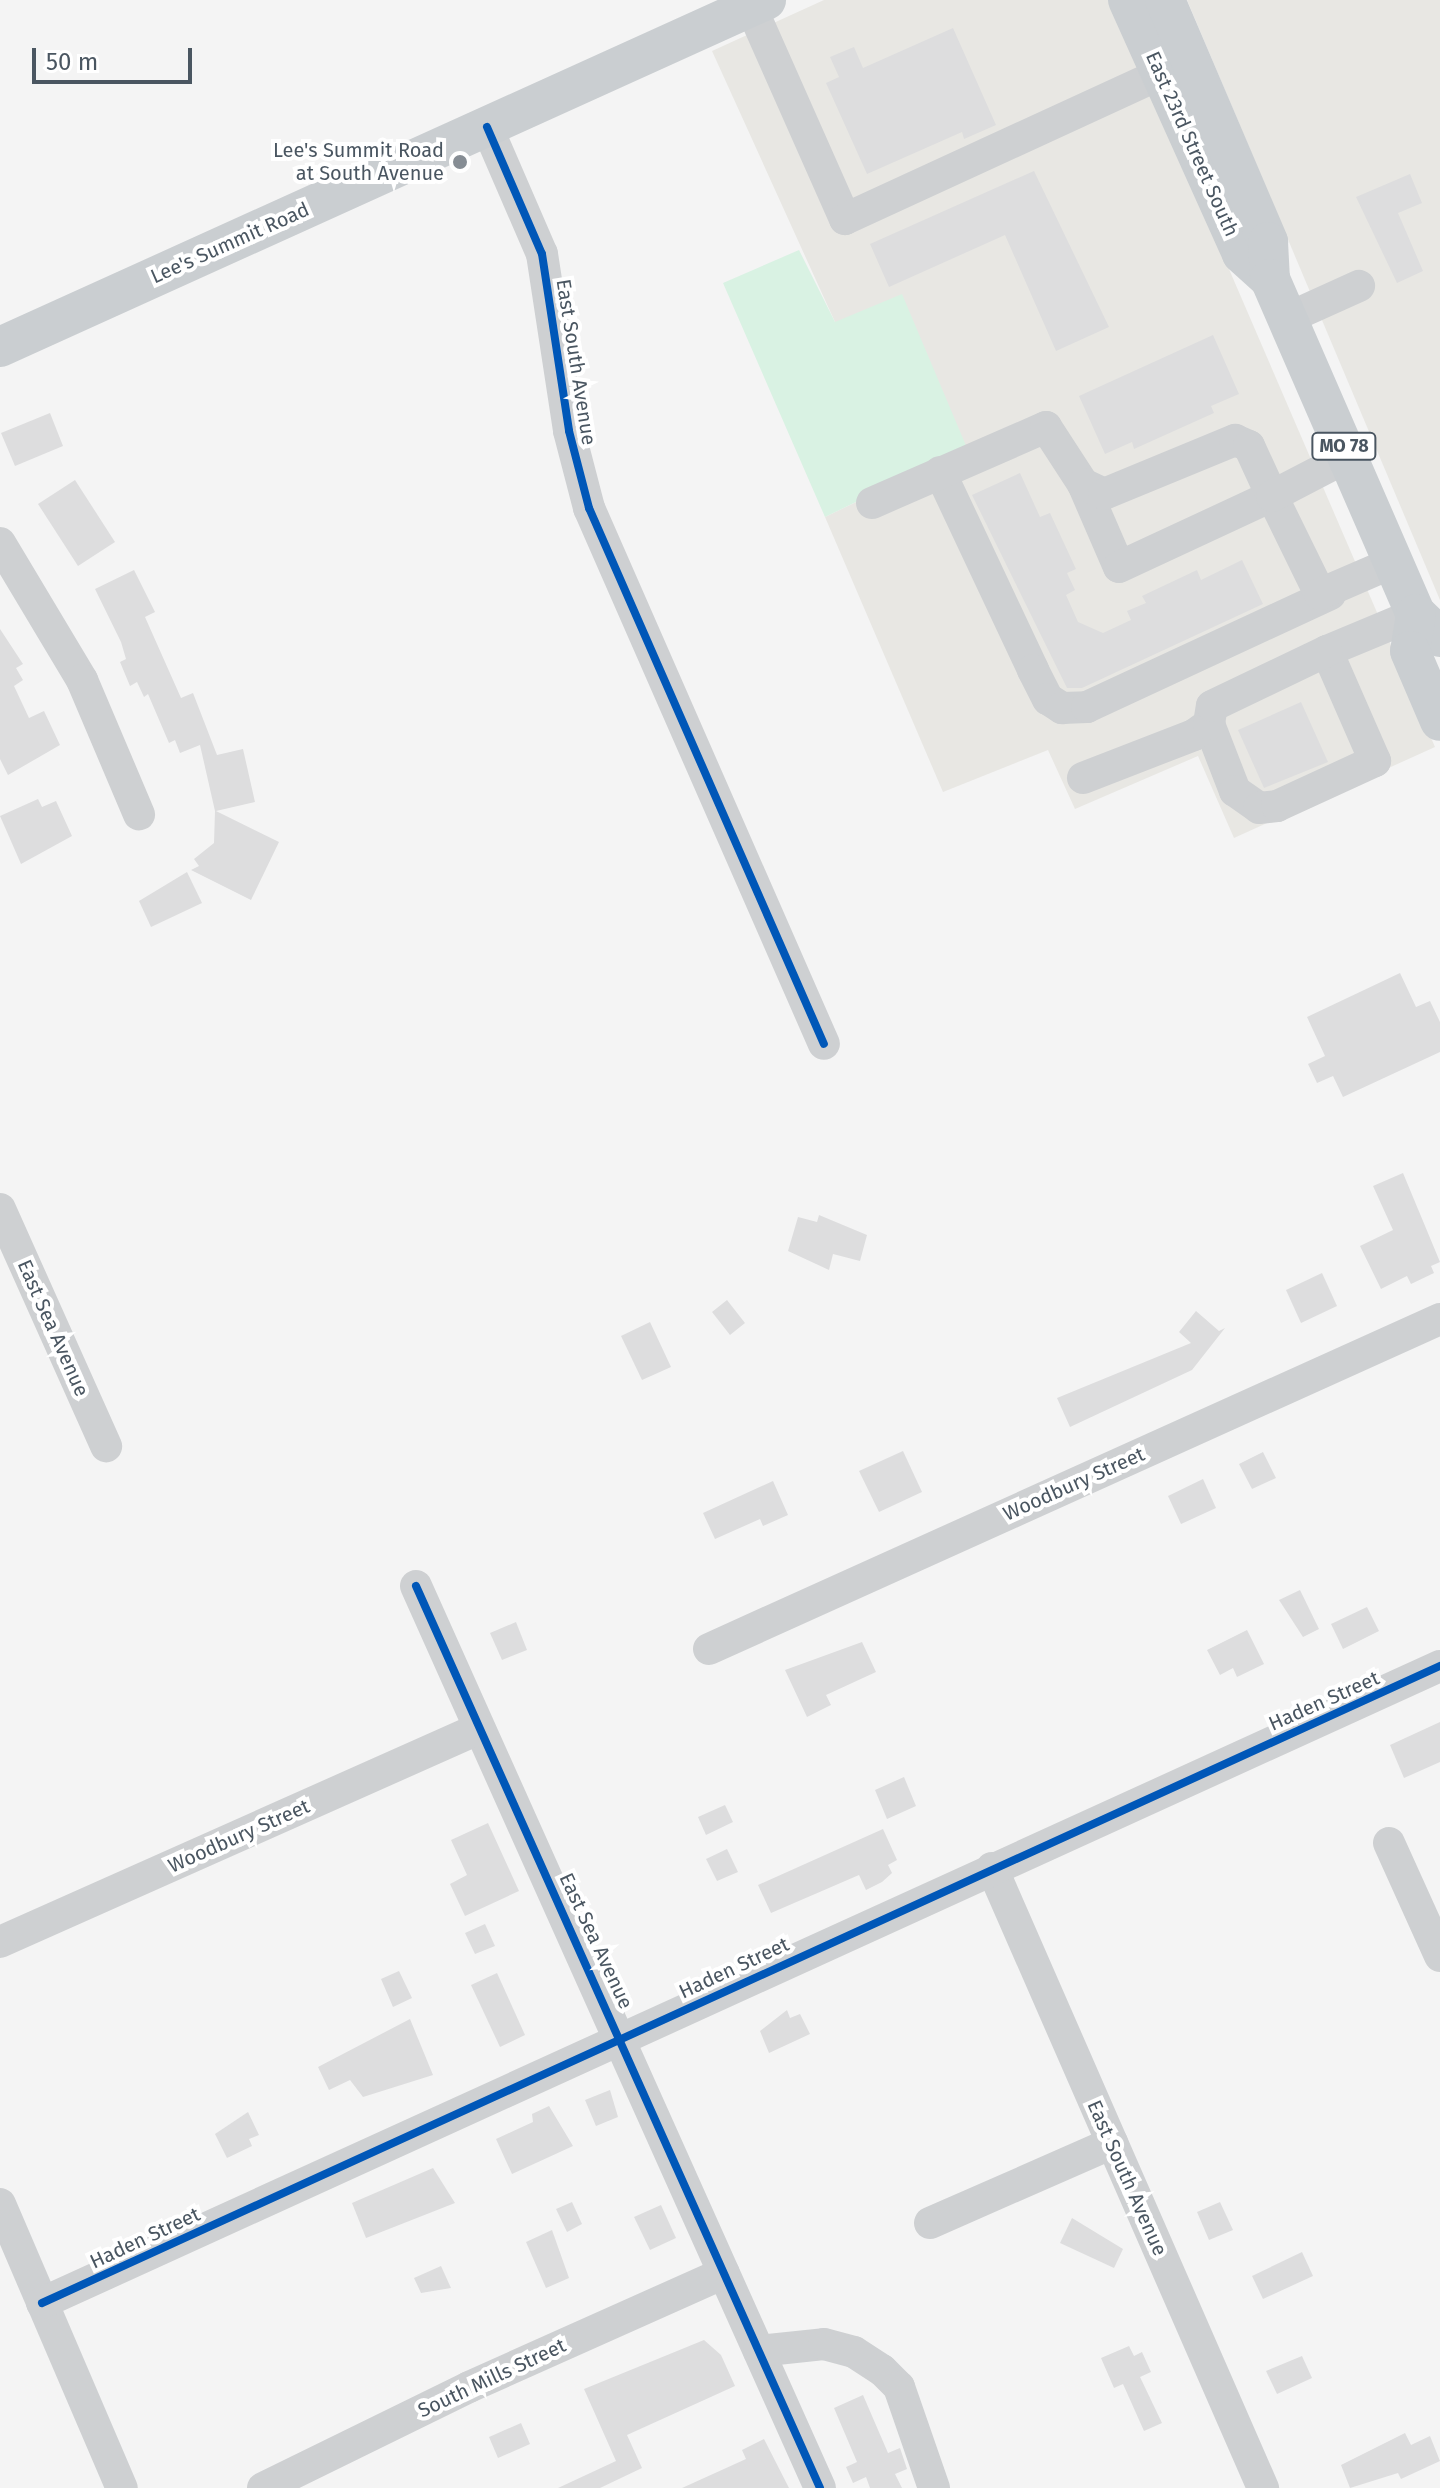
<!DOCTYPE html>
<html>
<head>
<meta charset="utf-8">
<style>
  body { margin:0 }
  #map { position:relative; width:1440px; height:2488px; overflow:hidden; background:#f4f4f4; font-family:"Fira Sans",sans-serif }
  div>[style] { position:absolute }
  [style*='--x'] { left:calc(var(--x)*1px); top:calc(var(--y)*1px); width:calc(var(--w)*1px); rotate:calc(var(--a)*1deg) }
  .commercial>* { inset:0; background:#e8e7e3 }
  .green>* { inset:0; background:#d9f2e3 }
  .building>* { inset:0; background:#ddddde }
  .minor>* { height:32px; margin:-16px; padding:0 16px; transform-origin:16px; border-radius:16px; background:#ced0d2 }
  .major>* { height:40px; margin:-20px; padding:0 20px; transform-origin:20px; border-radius:20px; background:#caced1 }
  .cycleway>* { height:8px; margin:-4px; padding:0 4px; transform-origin:4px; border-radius:4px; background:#0057b8 }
  .dots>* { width:22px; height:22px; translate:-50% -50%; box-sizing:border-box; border:4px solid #fff; border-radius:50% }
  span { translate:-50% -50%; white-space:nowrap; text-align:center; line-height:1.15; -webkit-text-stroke:8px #fff; paint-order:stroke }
  .shield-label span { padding:2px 6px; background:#fff; border:2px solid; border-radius:6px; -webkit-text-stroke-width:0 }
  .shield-label { font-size:18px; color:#4a5661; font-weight:700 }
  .street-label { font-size:20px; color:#4a5661 }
  .poi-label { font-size:20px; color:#4a5661 }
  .right { translate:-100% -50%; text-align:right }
  .scale { position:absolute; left:32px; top:48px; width:160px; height:36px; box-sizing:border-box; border:4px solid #4a5661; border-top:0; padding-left:10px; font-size:24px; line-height:28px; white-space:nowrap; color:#4a5661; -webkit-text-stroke:6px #fff; paint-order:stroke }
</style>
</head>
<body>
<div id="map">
  <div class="commercial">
    <div style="clip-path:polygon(824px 0,1113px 0,1435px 747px,1234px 838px,1198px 756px,1075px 809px,1048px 750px,943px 792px,825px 517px,966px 449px,835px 322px,712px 51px)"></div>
    <div style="clip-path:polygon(1187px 0,1440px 0,1440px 600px)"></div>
  </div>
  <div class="green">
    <div style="clip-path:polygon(799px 250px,835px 322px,902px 294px,967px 448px,825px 517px,723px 283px)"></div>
  </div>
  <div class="building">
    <div style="clip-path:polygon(953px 28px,996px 125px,964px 139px,962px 132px,867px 174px,826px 83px,839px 77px,830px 57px,854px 47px,863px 68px)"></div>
    <div style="clip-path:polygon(1034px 171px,1109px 327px,1056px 351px,1005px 235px,889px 287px,870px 244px)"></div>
    <div style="clip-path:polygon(1410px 174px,1422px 203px,1398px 213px,1423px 271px,1397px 283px,1356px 197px)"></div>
    <div style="clip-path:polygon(1213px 335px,1239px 394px,1211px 406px,1214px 413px,1134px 449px,1132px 442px,1105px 454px,1079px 396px)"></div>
    <div style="clip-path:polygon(50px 413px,63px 446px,15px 466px,1px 433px)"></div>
    <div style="clip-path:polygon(1020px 473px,1040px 517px,1050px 513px,1076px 569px,1067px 573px,1075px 590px,1066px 595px,1078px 622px,1103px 633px,1131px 620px,1127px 611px,1146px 603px,1142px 596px,1197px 570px,1201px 580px,1242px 560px,1263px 604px,1082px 688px,1067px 688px,972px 495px)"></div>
    <div style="clip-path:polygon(75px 480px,115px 542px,78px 566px,38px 504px)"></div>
    <div style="clip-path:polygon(134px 570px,155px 612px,145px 617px,181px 698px,193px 693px,217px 755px,243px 749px,255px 802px,216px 811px,279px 842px,251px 900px,191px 870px,199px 866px,194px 859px,214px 843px,215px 811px,200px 745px,180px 753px,175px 740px,169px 743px,148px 694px,144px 697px,137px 682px,130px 686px,120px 662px,126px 659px,121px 642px,95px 589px)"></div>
    <div style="clip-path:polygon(0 629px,23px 664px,16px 668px,23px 680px,14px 686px,29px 718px,44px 711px,60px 745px,8px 775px,0 759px)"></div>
    <div style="clip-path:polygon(1301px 702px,1328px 762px,1264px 788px,1238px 730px)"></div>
    <div style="clip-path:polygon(38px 799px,42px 807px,56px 801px,72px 836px,21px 864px,0 816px)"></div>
    <div style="clip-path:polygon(187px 872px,202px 903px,151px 927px,139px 901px)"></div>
    <div style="clip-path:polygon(1400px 973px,1416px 1007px,1430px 1001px,1440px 1022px,1440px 1052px,1343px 1097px,1333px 1076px,1317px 1083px,1308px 1064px,1325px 1056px,1307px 1017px)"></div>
    <div style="clip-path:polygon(1403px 1173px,1440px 1262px,1431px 1266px,1434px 1273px,1411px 1284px,1407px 1276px,1381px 1289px,1360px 1246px,1393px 1230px,1373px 1186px)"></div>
    <div style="clip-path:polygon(819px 1215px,867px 1235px,860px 1261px,833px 1254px,829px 1270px,788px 1251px,798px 1217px,817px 1222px)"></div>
    <div style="clip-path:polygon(1322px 1273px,1337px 1306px,1301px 1323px,1286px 1290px)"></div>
    <div style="clip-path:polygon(727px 1300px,745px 1323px,730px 1335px,712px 1312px)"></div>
    <div style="clip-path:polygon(1196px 1311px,1219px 1331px,1225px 1328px,1192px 1370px,1070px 1427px,1057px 1398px,1191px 1343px,1179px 1332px)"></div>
    <div style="clip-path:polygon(650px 1322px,671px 1367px,642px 1380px,621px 1336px)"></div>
    <div style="clip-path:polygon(903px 1451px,922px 1492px,879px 1512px,859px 1471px)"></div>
    <div style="clip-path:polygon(1263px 1452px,1276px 1478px,1252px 1489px,1239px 1464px)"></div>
    <div style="clip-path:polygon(1203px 1479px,1216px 1508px,1181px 1524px,1168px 1496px)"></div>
    <div style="clip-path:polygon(773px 1481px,788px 1515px,763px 1526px,760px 1519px,715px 1539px,703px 1513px)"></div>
    <div style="clip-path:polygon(1300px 1590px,1319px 1629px,1303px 1637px,1279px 1600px)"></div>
    <div style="clip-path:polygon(1367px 1607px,1379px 1631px,1343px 1649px,1331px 1624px)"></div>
    <div style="clip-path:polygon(516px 1622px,527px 1650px,502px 1660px,490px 1633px)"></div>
    <div style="clip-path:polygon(1247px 1630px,1264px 1664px,1237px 1677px,1233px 1668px,1220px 1675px,1207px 1650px)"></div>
    <div style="clip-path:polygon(862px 1642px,876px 1672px,826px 1695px,831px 1705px,807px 1717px,785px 1670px)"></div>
    <div style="clip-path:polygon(1440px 1722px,1440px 1762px,1404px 1778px,1390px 1745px)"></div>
    <div style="clip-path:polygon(904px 1777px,916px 1806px,887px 1819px,875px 1790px)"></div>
    <div style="clip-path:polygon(725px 1805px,733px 1822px,706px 1835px,698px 1817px)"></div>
    <div style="clip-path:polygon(488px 1823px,519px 1891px,465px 1916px,450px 1884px,467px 1875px,451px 1840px)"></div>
    <div style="clip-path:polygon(883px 1829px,897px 1860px,888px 1865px,892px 1873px,882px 1882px,866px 1890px,859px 1875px,771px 1913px,758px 1885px)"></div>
    <div style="clip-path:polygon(727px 1849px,738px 1872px,717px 1881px,706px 1859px)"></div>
    <div style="clip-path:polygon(485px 1924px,495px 1946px,475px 1954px,465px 1933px)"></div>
    <div style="clip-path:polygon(399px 1971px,412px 1998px,393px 2007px,381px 1979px)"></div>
    <div style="clip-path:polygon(497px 1973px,525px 2035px,500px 2047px,471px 1985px)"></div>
    <div style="clip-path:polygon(787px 2010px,790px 2018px,800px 2014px,810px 2034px,769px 2053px,760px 2031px)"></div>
    <div style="clip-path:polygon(410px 2019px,433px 2075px,363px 2097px,350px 2080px,329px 2090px,318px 2067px)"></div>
    <div style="clip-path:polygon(610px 2090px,618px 2117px,596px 2126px,585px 2100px)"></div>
    <div style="clip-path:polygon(549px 2106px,573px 2146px,512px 2174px,496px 2139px,533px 2122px,532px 2114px)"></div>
    <div style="clip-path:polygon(248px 2112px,259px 2135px,249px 2139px,252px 2146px,227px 2158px,215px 2134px)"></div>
    <div style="clip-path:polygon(433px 2168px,455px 2203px,366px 2238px,352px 2203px)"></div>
    <div style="clip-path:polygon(572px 2202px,582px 2224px,567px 2232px,556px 2209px)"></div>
    <div style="clip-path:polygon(1220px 2202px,1233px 2230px,1209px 2240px,1197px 2212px)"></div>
    <div style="clip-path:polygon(661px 2205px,676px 2238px,650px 2250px,634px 2217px)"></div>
    <div style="clip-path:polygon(1072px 2218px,1123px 2249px,1114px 2268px,1060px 2243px)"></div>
    <div style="clip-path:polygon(552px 2230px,569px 2278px,546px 2288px,526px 2242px)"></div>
    <div style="clip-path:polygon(1302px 2252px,1313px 2276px,1263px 2299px,1252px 2276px)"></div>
    <div style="clip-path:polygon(441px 2266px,451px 2288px,421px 2293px,414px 2278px)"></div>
    <div style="clip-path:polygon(704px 2340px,721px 2355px,735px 2386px,627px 2435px,642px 2468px,600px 2488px,558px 2488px,616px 2461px,584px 2389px)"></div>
    <div style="clip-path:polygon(1129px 2346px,1134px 2356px,1142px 2352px,1151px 2372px,1140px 2377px,1162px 2423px,1144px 2431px,1123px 2384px,1114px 2388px,1101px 2358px)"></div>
    <div style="clip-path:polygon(1302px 2356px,1312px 2378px,1277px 2394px,1266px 2371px)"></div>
    <div style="clip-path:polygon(863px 2395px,888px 2453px,900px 2448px,907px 2469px,895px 2474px,902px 2488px,870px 2488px,866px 2477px,853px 2483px,846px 2467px,857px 2462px,834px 2408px)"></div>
    <div style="clip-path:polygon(521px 2423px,530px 2444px,498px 2458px,489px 2437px)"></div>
    <div style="clip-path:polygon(1405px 2433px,1411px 2445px,1430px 2436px,1440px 2461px,1401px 2479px,1398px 2473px,1350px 2488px,1341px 2465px)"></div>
    <div style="clip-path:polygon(764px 2439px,789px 2488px,682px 2488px,746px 2459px,742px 2450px)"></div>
  </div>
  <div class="minor">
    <div style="--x:751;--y:7;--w:232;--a:66.1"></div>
    <div style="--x:845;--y:219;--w:347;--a:-24.7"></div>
    <div style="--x:487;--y:127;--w:138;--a:66.6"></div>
    <div style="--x:542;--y:254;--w:179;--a:81.3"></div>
    <div style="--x:569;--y:431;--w:80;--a:75.4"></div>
    <div style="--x:589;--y:508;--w:585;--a:66.33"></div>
    <div style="--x:1288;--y:318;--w:78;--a:-24.3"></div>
    <div style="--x:940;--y:472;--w:219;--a:64.8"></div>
    <div style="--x:1033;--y:670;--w:33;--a:63"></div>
    <div style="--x:1048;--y:699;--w:17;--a:33"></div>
    <div style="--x:1062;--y:708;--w:25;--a:-2"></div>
    <div style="--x:1087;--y:707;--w:268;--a:-24.9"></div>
    <div style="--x:1083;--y:484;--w:90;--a:66.6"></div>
    <div style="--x:1119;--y:567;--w:169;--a:-24.9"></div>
    <div style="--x:1272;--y:496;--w:109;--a:63.9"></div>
    <div style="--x:1320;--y:594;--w:81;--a:-23.4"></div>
    <div style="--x:872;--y:503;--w:190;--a:-23.6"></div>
    <div style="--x:1046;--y:427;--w:68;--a:57"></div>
    <div style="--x:1083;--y:484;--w:23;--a:25"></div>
    <div style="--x:1104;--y:494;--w:142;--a:-22.4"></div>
    <div style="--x:1235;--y:440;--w:15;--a:23"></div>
    <div style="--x:1249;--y:446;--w:55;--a:65.3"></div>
    <div style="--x:1272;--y:496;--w:87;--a:-27.5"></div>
    <div style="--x:0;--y:543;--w:160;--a:59.1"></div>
    <div style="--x:82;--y:680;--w:146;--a:67"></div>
    <div style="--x:1209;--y:724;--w:72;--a:68.8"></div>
    <div style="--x:1235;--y:791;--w:29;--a:35"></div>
    <div style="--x:1259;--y:808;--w:18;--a:-6"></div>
    <div style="--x:1277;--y:806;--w:108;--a:-24.7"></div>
    <div style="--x:1375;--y:761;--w:120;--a:-113.6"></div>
    <div style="--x:1327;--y:651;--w:96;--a:-22.6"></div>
    <div style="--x:1083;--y:778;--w:119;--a:-21.2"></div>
    <div style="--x:1194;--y:735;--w:19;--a:-36"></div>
    <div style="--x:1209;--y:724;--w:18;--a:-81"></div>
    <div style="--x:1212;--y:706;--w:127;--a:-25.6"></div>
    <div style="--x:0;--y:1209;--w:260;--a:65.9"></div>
    <div style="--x:416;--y:1586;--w:988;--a:65.87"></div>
    <div style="--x:709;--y:1649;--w:802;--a:-24.3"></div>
    <div style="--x:1389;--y:1843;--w:124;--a:65.7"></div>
    <div style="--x:992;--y:1868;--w:677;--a:66.39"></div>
    <div style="--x:0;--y:1942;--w:523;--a:-24.02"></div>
    <div style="--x:0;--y:2204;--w:309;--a:66.8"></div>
    <div style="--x:930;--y:2223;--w:199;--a:-23.7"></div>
    <div style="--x:42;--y:2303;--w:1536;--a:-24.5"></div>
    <div style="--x:759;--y:2351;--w:65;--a:-6.1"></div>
    <div style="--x:824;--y:2344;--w:31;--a:15"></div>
    <div style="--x:854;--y:2352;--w:33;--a:33"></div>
    <div style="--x:882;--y:2370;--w:24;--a:45"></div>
    <div style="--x:899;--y:2387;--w:107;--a:70.9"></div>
    <div style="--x:263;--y:2488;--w:229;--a:-26.1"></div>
    <div style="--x:469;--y:2387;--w:279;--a:-24.1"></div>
  </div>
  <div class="major">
    <div style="--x:1128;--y:0;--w:278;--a:65.8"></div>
    <div style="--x:1242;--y:254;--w:38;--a:42"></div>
    <div style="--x:1165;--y:0;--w:263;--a:66.9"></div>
    <div style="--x:1268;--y:242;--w:37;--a:87"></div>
    <div style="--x:1270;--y:279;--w:365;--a:66.5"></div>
    <div style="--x:1416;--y:614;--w:33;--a:44"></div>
    <div style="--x:0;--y:347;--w:841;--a:-24.37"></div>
    <div style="--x:1416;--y:614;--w:37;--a:99"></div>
    <div style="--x:1410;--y:651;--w:76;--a:66.8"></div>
  </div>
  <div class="cycleway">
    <div style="--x:487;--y:127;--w:138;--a:66.6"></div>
    <div style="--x:542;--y:254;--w:179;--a:81.3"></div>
    <div style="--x:569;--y:431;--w:80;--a:75.4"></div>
    <div style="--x:589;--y:508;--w:585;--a:66.33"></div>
    <div style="--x:416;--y:1586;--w:988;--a:65.87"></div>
    <div style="--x:42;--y:2303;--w:1536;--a:-24.5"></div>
  </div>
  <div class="dots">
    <div style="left:460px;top:162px;background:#868d94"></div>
  </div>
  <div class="shield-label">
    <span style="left:1344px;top:446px">MO 78</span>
  </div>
  <div class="street-label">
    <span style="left:1192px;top:144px;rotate:66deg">East 23rd Street South</span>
    <span style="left:230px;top:243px;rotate:-24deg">Lee's Summit Road</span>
    <span style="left:576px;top:362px;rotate:81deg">East South Avenue</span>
    <span style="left:53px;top:1328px;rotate:66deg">East Sea Avenue</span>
    <span style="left:1074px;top:1484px;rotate:-24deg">Woodbury Street</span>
    <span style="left:1324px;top:1701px;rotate:-24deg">Haden Street</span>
    <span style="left:239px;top:1836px;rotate:-24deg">Woodbury Street</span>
    <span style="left:596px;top:1941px;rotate:65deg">East Sea Avenue</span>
    <span style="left:734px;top:1968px;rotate:-25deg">Haden Street</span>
    <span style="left:1127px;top:2178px;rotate:66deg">East South Avenue</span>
    <span style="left:145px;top:2238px;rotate:-25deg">Haden Street</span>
    <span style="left:492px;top:2378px;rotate:-25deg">South Mills Street</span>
  </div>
  <div class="poi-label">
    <span class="right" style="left:444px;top:162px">Lee's Summit Road<br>at South Avenue</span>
  </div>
  <div class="scale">50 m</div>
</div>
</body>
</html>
